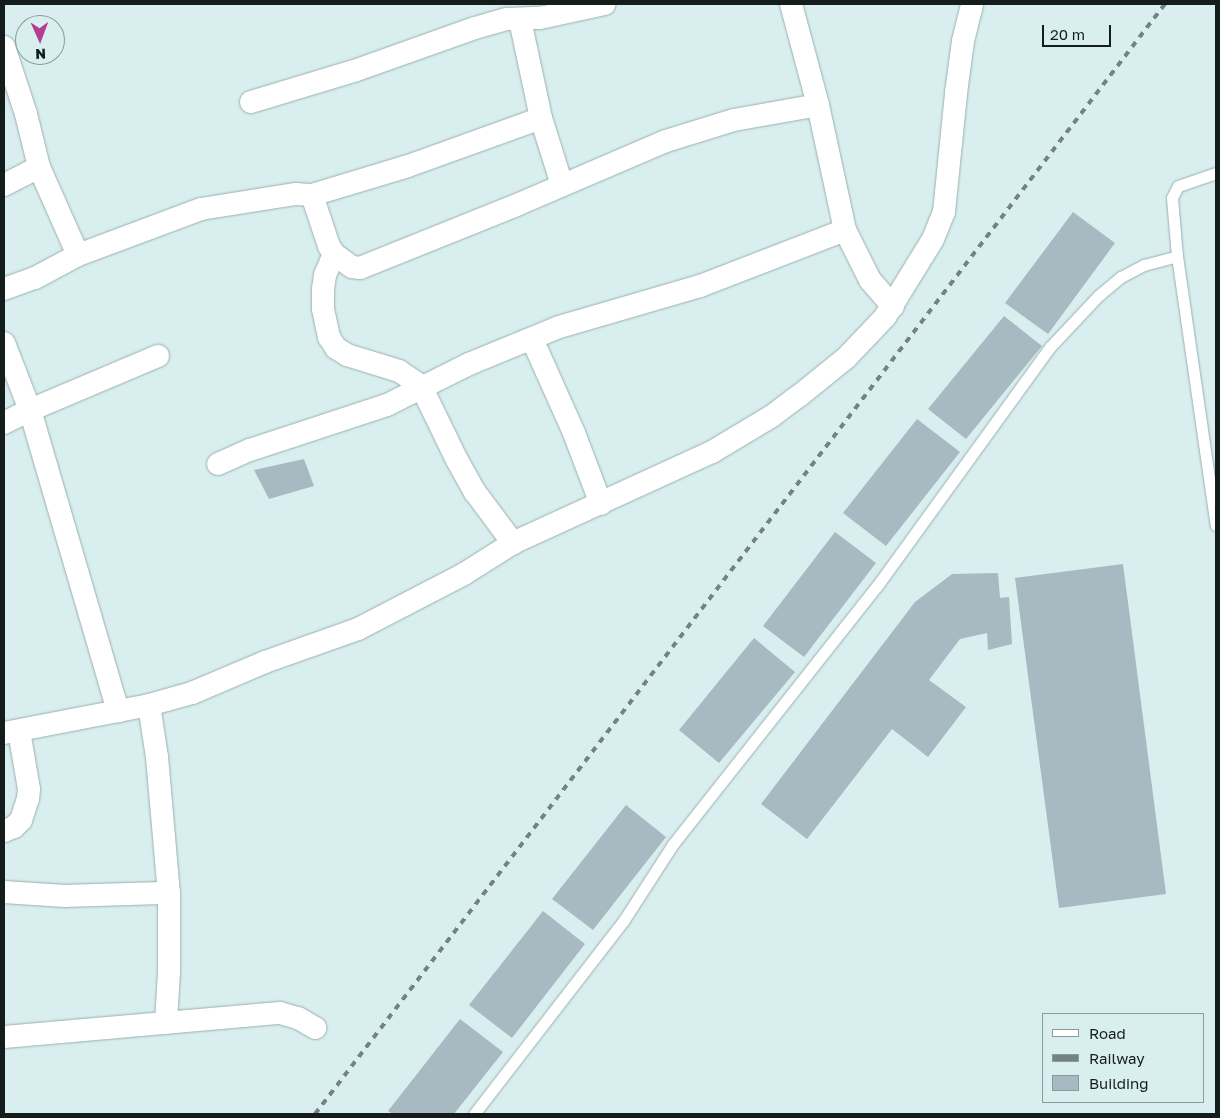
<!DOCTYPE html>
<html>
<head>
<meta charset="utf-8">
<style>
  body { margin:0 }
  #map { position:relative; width:1220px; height:1118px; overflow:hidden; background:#d9efef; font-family:"Golos Text",sans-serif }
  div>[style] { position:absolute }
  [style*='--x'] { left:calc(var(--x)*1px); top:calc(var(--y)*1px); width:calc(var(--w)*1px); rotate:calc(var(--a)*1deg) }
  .building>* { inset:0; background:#a7b9c1 }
  .roads { filter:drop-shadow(0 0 1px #9aafaf) drop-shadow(0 0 1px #9aafaf) }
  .lane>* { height:11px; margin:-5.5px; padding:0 5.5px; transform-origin:5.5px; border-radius:5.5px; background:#fff }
  .street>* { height:22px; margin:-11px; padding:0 11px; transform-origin:11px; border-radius:11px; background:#fff }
  .rail>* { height:4px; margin-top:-2px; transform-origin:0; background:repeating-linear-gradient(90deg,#738282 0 6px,transparent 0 12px) }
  span { translate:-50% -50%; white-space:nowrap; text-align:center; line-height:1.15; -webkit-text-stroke:4px #d9efef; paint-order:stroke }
  .frame { position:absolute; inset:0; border:5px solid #141c1c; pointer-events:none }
  .legend { position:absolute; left:1042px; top:1013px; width:162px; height:90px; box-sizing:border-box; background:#d9efef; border:1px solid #8a9b9b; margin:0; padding:6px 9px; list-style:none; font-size:15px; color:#141c1c }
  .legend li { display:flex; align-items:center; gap:10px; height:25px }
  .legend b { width:25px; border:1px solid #8a9b9b }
  .north { position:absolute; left:15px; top:15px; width:50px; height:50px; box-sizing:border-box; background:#d9efef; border:1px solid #8a9b9b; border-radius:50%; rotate:178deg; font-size:14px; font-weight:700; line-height:20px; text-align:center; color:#141c1c }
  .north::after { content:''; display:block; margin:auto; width:18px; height:22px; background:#b63c8f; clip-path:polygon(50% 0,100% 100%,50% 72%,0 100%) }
  .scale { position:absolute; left:1042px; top:25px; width:69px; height:22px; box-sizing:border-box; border:2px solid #141c1c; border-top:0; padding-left:6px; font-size:15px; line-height:18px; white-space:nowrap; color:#141c1c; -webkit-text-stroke:4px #d9efef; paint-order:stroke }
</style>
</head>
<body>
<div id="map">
  <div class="building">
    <div style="clip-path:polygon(1073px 212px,1115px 243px,1048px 334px,1005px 303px)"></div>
    <div style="clip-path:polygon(1004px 316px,1042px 346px,966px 439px,928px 409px)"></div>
    <div style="clip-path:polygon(917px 419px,960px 452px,886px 546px,843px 513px)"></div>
    <div style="clip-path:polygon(304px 459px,314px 486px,269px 499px,254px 470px)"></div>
    <div style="clip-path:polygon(835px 532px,876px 563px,804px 657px,763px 626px)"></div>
    <div style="clip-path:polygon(1123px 564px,1166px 894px,1059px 908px,1015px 578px)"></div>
    <div style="clip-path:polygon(998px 573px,1000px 598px,1009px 597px,1012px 644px,988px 650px,987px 633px,960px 639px,929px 680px,966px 707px,928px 757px,892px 729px,807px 839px,761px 804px,915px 602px,952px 574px)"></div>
    <div style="clip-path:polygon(754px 638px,795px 672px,719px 763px,679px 730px)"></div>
    <div style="clip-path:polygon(626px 805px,666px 837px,593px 930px,552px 899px)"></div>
    <div style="clip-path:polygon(543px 911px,585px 944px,512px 1038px,469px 1005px)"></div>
    <div style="clip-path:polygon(460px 1019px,503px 1052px,454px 1114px,393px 1114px,388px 1111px)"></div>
  </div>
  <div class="roads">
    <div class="lane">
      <div style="--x:1216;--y:173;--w:40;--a:161.1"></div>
      <div style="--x:1178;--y:186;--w:13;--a:117"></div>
      <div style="--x:1172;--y:198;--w:58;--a:85.1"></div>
      <div style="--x:1177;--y:256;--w:272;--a:81.8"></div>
      <div style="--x:474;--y:1114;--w:245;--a:-52.3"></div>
      <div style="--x:624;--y:920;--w:90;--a:-57.2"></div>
      <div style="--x:673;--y:844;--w:329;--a:-51.7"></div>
      <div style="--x:877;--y:586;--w:295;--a:-54.1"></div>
      <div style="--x:1050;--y:347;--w:70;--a:-46.7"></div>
      <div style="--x:1098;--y:296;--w:30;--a:-40"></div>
      <div style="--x:1121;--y:277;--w:26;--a:-28"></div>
      <div style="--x:1144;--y:265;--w:34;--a:-15"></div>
    </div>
    <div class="street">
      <div style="--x:791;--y:4;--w:105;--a:75"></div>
      <div style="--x:818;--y:105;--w:128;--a:77.8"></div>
      <div style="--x:845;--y:230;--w:56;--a:63.4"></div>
      <div style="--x:870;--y:280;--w:35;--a:49"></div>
      <div style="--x:520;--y:20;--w:100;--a:77.9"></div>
      <div style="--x:541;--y:118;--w:70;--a:72.6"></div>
      <div style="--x:4;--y:47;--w:71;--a:71.8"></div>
      <div style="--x:26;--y:114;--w:55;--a:76.2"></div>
      <div style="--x:39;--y:167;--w:96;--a:66.1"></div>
      <div style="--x:251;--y:102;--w:108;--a:-16.8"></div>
      <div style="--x:354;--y:71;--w:128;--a:-19.6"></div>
      <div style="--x:475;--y:28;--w:33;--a:-16"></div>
      <div style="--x:507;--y:19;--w:33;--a:-2"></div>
      <div style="--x:540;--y:18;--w:66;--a:-12.2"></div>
      <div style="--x:4;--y:185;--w:39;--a:-27"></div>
      <div style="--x:312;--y:195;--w:54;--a:71.6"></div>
      <div style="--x:329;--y:246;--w:9;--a:58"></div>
      <div style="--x:334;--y:254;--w:22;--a:36"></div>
      <div style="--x:352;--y:267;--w:8;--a:7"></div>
      <div style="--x:360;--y:268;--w:171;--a:-21.9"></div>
      <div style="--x:519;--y:204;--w:160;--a:-23.2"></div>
      <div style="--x:666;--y:141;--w:71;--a:-17.2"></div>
      <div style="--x:734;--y:120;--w:85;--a:-10.1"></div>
      <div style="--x:334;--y:254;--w:23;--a:113"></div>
      <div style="--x:325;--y:275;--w:15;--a:98"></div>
      <div style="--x:323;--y:290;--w:19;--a:90"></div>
      <div style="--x:323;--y:309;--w:29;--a:78"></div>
      <div style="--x:329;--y:337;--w:13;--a:58"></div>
      <div style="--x:336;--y:348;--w:13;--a:32"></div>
      <div style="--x:347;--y:355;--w:54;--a:17.1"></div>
      <div style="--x:399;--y:371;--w:27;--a:34"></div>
      <div style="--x:421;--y:386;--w:82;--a:64.1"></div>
      <div style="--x:457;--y:460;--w:37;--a:61"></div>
      <div style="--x:475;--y:492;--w:64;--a:53.3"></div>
      <div style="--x:4;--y:289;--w:33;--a:-20"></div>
      <div style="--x:35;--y:278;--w:49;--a:-28.1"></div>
      <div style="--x:78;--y:255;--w:131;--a:-20.5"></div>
      <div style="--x:201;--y:209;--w:96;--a:-9"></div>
      <div style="--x:296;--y:194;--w:16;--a:4"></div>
      <div style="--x:312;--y:195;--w:100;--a:-16.8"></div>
      <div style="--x:408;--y:166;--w:141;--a:-19.8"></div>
      <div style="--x:532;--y:339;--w:103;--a:65.9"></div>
      <div style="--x:574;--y:433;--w:76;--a:69.2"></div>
      <div style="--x:4;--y:343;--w:72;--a:68.8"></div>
      <div style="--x:30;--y:410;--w:314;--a:73.7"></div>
      <div style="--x:4;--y:423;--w:29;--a:-27"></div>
      <div style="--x:30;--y:410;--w:139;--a:-22.9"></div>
      <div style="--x:218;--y:464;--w:35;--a:-24"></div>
      <div style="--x:250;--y:450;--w:144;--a:-18.2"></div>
      <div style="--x:387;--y:405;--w:92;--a:-26.6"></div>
      <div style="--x:469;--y:364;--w:97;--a:-22.3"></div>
      <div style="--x:559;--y:327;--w:147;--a:-16.2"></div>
      <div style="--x:700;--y:286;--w:155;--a:-21.1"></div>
      <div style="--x:149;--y:705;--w:53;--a:81.3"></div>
      <div style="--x:157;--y:757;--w:137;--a:85"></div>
      <div style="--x:169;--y:893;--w:79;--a:90"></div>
      <div style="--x:169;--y:972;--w:51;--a:93.4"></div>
      <div style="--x:4;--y:733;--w:148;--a:-10.9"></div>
      <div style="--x:149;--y:705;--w:45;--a:-15.6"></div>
      <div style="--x:192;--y:693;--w:79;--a:-23"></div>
      <div style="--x:265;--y:662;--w:99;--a:-19.5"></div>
      <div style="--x:358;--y:629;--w:119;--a:-27.4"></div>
      <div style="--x:464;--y:574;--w:58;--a:-32.3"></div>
      <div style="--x:513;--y:543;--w:219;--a:-24.6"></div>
      <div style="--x:712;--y:452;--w:70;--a:-31"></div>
      <div style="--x:772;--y:416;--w:34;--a:-37"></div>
      <div style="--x:799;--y:396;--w:60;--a:-39"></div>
      <div style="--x:846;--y:358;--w:57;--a:-46.4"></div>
      <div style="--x:885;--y:317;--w:92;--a:-58.4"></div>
      <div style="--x:933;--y:239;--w:29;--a:-68"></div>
      <div style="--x:944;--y:212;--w:120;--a:-84.2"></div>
      <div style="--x:956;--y:93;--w:52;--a:-82.3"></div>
      <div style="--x:963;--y:41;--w:38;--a:-76"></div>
      <div style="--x:4;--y:831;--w:11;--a:-22"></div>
      <div style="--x:14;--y:827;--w:10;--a:-45"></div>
      <div style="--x:21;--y:820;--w:22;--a:-72"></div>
      <div style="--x:28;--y:799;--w:10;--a:-84"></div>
      <div style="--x:29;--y:789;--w:59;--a:-99.8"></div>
      <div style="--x:4;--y:892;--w:61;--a:3.8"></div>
      <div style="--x:65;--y:896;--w:104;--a:-1.7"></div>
      <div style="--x:4;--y:1037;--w:277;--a:-5"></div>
      <div style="--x:280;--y:1013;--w:19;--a:16"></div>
      <div style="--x:298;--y:1018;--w:20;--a:30"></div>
    </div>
  </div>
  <div class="rail">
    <div style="--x:315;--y:1114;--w:1398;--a:-52.56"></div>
  </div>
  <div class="frame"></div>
  <ul class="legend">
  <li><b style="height:6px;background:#fff"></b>Road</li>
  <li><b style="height:6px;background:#738282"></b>Railway</li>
  <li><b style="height:14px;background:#a7b9c1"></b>Building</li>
  </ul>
  <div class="north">N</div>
  <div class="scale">20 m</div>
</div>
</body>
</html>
